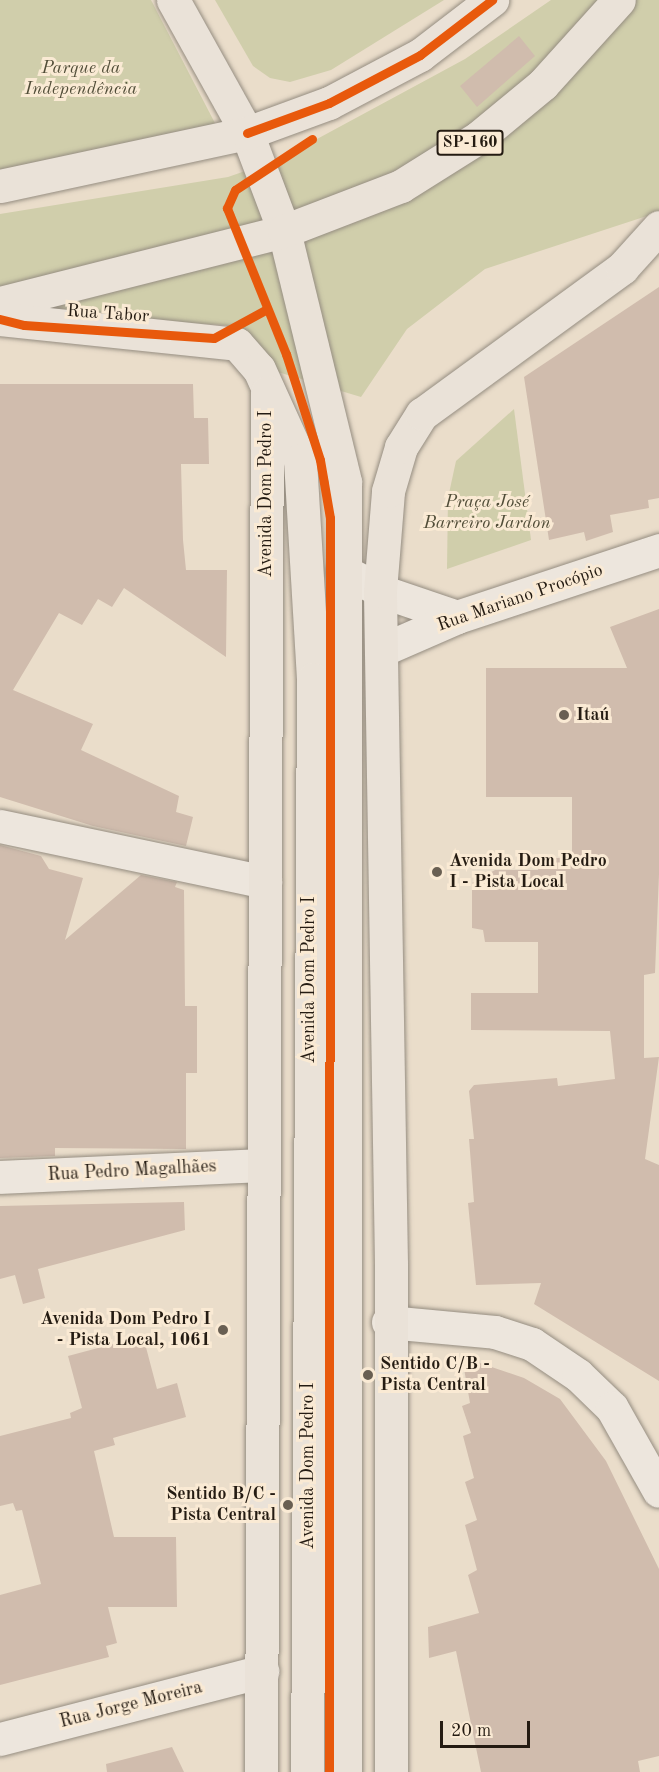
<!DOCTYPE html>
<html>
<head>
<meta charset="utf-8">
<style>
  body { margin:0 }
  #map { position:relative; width:659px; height:1772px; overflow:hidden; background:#eaddca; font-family:"Old Standard TT",serif }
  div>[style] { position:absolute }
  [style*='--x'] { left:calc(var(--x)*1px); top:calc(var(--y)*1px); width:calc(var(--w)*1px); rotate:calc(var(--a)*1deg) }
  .green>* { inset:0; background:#d0ceab }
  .building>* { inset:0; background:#d0bcad }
  .roads { filter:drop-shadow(0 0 2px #958d81) drop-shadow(0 0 2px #958d81) }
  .minor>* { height:33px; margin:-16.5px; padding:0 16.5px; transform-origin:16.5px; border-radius:16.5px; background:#ede6dd }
  .major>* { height:33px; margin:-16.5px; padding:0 16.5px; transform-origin:16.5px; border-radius:16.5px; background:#eae2d8 }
  .cycleway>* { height:9px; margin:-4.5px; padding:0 4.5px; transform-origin:4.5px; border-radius:4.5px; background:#e8590c }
  .dots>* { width:16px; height:16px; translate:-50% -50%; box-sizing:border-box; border:3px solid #faead4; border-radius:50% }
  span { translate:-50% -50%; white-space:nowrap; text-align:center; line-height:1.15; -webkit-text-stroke:6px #faead4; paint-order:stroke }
  .shield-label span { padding:2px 4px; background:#faead4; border:2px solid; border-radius:4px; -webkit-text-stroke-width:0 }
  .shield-label { font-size:16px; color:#241b12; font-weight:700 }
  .park-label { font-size:18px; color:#514d38; font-style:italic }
  .street-label { font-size:18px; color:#241b12 }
  .poi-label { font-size:18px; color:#241b12; font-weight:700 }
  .left { translate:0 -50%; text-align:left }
  .right { translate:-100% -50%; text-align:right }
  .scale { position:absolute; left:440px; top:1721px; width:90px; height:27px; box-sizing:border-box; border:3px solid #241b12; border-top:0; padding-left:8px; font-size:18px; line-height:21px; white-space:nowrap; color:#241b12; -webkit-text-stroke:4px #faead4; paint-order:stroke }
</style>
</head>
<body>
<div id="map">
  <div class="green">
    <div style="clip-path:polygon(0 0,151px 0,218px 129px,0 174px)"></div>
    <div style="clip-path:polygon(215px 0,444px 0,331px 70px,290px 82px,270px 78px,253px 66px)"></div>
    <div style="clip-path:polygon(551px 0,659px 0,659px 212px,485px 269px,407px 329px,361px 397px,271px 370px,226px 325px,0 313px,0 214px,228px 177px,280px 159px,465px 59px)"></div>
    <div style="clip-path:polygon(514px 409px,531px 540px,447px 569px,448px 498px,456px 461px)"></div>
  </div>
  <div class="building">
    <div style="clip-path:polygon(519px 36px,535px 56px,477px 107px,460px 86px)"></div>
    <div style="clip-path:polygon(659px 287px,659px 498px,648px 500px,649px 508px,610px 515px,613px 532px,586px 541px,584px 532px,549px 540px,524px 377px)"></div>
    <div style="clip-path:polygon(0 384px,193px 384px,194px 418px,208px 418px,209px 464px,181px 464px,183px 540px,186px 570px,227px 570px,226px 657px,124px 588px,112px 607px,98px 599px,82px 625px,59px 613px,13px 690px,93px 724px,81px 750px,179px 796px,176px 812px,193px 817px,186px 846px,93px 826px,0 797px)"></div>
    <div style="clip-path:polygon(659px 609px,659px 874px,655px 973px,644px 975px,644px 1058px,659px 1057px,645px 1159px,659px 1165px,659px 1381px,534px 1304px,541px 1283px,476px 1285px,468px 1203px,474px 1202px,469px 1139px,474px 1139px,469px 1091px,474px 1085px,557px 1078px,558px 1086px,615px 1079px,610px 1031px,471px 1030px,471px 993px,538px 993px,538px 942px,485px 942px,483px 930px,472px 928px,472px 883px,495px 870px,538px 870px,540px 858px,572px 858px,572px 797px,486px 797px,486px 668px,627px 668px,610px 627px)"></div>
    <div style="clip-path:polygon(0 845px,41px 856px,49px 869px,83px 878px,65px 940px,141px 875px,177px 882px,175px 887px,184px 890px,185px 1006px,197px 1006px,197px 1073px,186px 1073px,186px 1149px,55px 1148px,55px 1156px,0 1158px)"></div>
    <div style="clip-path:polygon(184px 1202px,185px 1230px,38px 1269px,45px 1298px,23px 1304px,15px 1275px,0 1279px,0 1206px)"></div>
    <div style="clip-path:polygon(143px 1336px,157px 1389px,177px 1383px,186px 1417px,113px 1438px,115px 1445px,94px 1451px,114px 1537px,176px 1537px,177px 1607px,108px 1607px,117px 1643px,106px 1646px,109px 1657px,0 1685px,0 1595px,41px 1584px,22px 1510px,16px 1511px,13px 1503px,0 1506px,0 1436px,71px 1418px,70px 1413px,82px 1408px,68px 1356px)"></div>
    <div style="clip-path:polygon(462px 1357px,524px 1378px,560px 1399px,606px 1461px,659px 1569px,659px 1756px,638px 1761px,640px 1772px,481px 1772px,456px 1651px,429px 1658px,428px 1627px,479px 1613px,468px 1575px,477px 1570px,465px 1525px,477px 1520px,465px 1482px,474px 1478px,463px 1436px,471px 1433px,462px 1406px,470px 1403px)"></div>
    <div style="clip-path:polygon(172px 1747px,184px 1772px,107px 1772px,106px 1764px)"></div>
  </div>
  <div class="roads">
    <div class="minor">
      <div style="--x:343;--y:571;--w:46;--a:27.1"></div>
      <div style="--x:384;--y:592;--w:77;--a:18.9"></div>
      <div style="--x:382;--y:650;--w:82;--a:-23.7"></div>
      <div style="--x:457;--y:617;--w:213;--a:-18.3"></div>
      <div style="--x:0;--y:826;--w:271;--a:11.9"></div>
      <div style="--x:0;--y:1177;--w:263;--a:-2.6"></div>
      <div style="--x:388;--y:1322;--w:107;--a:5.3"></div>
      <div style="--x:495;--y:1332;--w:39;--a:18"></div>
      <div style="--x:532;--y:1344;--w:55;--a:34"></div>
      <div style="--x:578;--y:1375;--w:47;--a:44.1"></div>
      <div style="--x:612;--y:1408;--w:95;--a:60.5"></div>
      <div style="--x:0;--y:1739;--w:271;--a:-14.5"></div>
    </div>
    <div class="major">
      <div style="--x:173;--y:0;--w:152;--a:60.9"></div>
      <div style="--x:247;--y:133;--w:105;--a:69.3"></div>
      <div style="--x:284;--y:231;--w:258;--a:76.3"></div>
      <div style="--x:345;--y:482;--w:1290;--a:90"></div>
      <div style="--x:0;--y:186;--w:253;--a:-12.1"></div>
      <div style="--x:247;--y:133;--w:87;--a:-20.1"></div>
      <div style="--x:329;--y:103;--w:103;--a:-27.8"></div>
      <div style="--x:420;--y:55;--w:91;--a:-37.4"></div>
      <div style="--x:0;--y:303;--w:293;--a:-14.2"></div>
      <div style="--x:284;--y:231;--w:125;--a:-21"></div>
      <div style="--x:401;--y:186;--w:92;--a:-32.1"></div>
      <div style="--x:479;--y:137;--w:83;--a:-39.6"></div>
      <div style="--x:543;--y:84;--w:113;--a:-47.9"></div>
      <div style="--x:0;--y:319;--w:238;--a:6"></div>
      <div style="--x:237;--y:344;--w:33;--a:49"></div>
      <div style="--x:259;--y:369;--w:100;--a:65.7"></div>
      <div style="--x:300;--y:460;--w:219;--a:86.6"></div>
      <div style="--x:313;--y:679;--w:1093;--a:90.31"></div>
      <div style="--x:261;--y:1772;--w:1380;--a:-89.75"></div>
      <div style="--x:391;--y:1772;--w:508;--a:-90"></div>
      <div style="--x:391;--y:1264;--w:673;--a:-90.94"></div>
      <div style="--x:380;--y:591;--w:100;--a:-85.4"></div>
      <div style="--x:388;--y:491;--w:46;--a:-73.5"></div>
      <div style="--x:401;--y:447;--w:39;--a:-58"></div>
      <div style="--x:422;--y:414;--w:248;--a:-36.1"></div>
      <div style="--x:622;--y:268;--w:55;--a:-47.9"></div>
    </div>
  </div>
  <div class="cycleway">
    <div style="--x:247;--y:133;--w:87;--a:-20.1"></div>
    <div style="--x:329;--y:103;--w:103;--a:-27.8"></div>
    <div style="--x:420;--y:55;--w:91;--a:-37.4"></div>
    <div style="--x:312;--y:139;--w:92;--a:146.5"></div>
    <div style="--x:235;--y:190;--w:20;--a:114"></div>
    <div style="--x:227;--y:208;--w:157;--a:68"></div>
    <div style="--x:286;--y:354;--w:111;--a:72.2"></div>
    <div style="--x:320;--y:460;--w:59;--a:80.2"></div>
    <div style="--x:330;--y:518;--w:1254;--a:90.05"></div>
    <div style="--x:0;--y:319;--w:25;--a:14"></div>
    <div style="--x:24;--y:325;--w:190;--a:3.9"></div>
    <div style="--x:214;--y:338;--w:60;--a:-28.7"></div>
  </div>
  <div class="dots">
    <div style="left:564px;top:715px;background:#695f52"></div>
    <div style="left:437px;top:872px;background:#695f52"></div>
    <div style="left:223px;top:1330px;background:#695f52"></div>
    <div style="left:368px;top:1375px;background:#695f52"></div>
    <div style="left:288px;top:1505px;background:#695f52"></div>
  </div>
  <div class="shield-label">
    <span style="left:470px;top:143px">SP-160</span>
  </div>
  <div class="park-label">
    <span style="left:81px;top:79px">Parque da<br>Independência</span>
    <span style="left:487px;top:513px">Praça José<br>Barreiro Jardon</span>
  </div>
  <div class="street-label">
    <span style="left:108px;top:314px;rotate:4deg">Rua Tabor</span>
    <span style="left:266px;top:494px;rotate:-90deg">Avenida Dom Pedro I</span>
    <span style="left:520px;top:598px;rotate:-19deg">Rua Mariano Procópio</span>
    <span style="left:309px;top:980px;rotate:-90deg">Avenida Dom Pedro I</span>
    <span style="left:132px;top:1171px;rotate:-3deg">Rua Pedro Magalhães</span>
    <span style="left:308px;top:1466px;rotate:-90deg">Avenida Dom Pedro I</span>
    <span style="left:131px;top:1705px;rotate:-14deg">Rua Jorge Moreira</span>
  </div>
  <div class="poi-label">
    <span class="left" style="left:576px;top:715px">Itaú</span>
    <span class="left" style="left:449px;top:872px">Avenida Dom Pedro<br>I - Pista Local</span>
    <span class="right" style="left:211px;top:1330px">Avenida Dom Pedro I<br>- Pista Local, 1061</span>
    <span class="left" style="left:380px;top:1375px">Sentido C/B -<br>Pista Central</span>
    <span class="right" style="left:276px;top:1505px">Sentido B/C -<br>Pista Central</span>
  </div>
  <div class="scale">20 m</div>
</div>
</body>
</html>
